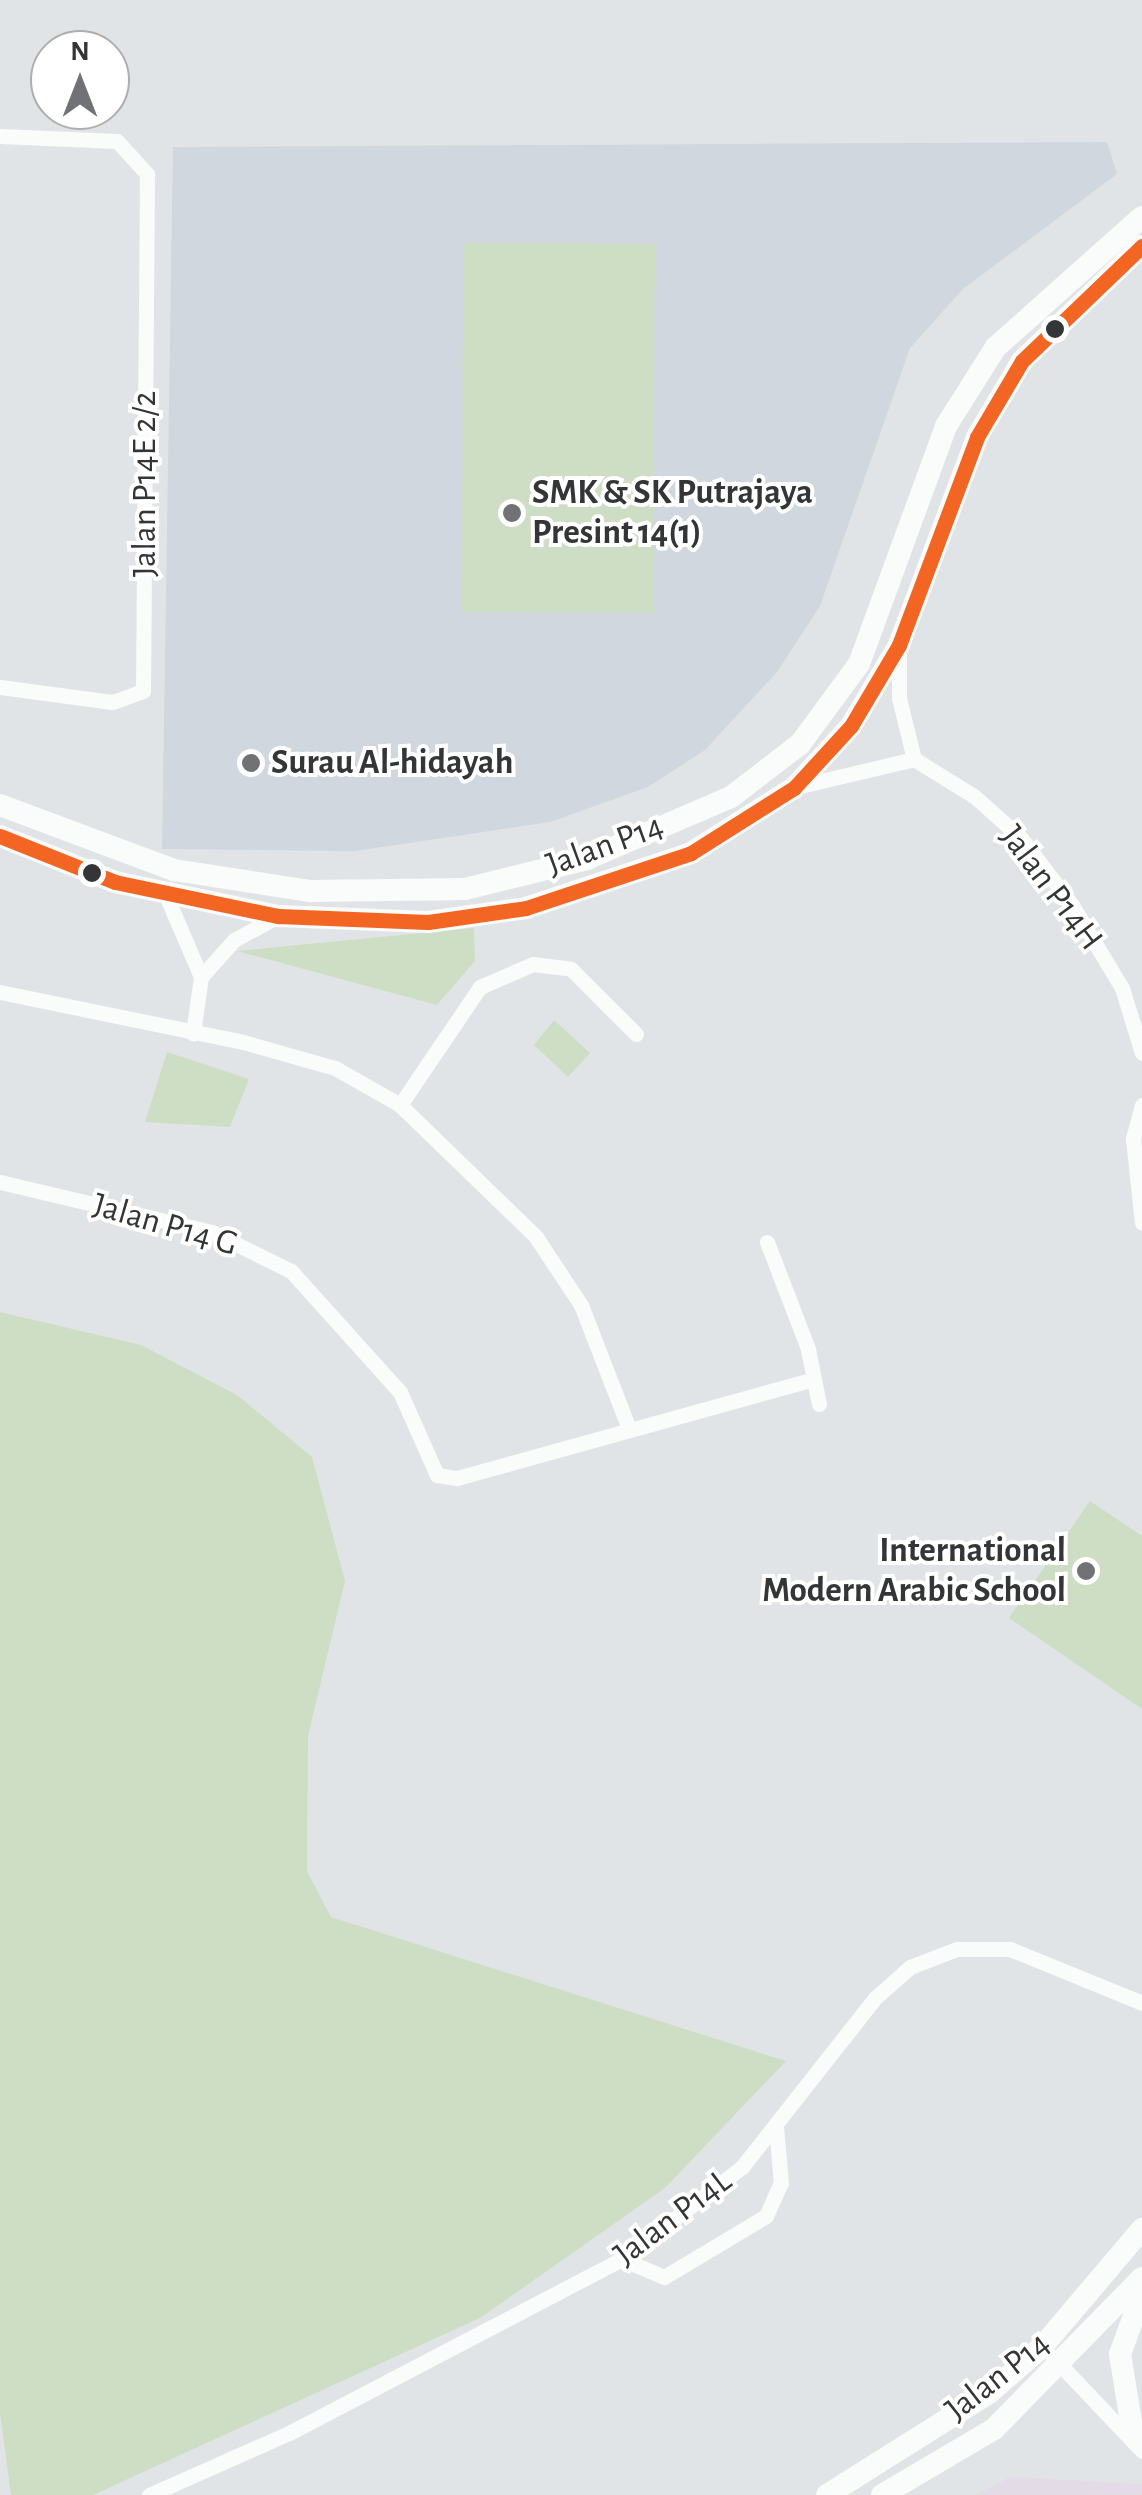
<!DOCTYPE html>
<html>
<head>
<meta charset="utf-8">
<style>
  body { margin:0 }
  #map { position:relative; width:1142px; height:2495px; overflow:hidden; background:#e1e4e7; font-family:"Alegreya Sans",sans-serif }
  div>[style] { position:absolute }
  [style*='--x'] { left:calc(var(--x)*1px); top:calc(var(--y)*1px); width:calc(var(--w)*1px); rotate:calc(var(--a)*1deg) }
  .commercial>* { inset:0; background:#e3dbe5 }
  .built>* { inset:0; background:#d0d7df }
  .green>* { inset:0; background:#cddec5 }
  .street>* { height:15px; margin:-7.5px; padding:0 7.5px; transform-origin:7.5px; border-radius:7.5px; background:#fafbfb }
  .secondary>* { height:22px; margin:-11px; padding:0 11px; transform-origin:11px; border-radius:11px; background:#fafbfb }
  .bus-1>* { height:15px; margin:-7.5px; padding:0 7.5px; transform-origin:7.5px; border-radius:7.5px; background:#f26522 }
  .dots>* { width:28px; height:28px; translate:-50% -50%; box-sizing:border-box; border:5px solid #fff; border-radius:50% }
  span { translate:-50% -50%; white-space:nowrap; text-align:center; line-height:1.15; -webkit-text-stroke:8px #fff; paint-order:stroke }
  .street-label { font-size:35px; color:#333537 }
  .poi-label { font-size:35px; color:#333537; font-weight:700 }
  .left { translate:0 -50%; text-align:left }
  .right { translate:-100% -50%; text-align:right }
  .north { position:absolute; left:30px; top:30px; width:100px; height:100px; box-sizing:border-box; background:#fff; border:2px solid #adaeaf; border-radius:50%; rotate:0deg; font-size:28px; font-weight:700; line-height:40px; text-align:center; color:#333537 }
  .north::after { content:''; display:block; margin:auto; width:35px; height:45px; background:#707275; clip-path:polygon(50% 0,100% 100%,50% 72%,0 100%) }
</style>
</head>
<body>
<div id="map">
  <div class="commercial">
    <div style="clip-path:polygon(1010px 2477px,1142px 2484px,1142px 2495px,975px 2495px)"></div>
  </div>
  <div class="built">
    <div style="clip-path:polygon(1107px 142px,1117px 174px,963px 289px,910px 348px,820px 606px,777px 672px,705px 750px,648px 787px,550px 822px,355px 851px,162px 849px,173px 147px)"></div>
  </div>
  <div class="green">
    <div style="clip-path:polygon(463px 243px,655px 244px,653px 613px,462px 612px)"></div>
    <div style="clip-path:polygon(474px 928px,475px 961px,437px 1005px,237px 951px)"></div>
    <div style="clip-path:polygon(554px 1020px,590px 1053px,568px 1077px,534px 1045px)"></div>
    <div style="clip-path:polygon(167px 1052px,249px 1079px,230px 1127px,145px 1122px)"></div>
    <div style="clip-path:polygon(0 1312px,141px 1345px,237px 1395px,312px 1457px,345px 1581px,308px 1736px,307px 1871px,331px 1917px,786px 2061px,665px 2188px,480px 2318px,93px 2495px,11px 2495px,0 2413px)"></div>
    <div style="clip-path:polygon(1090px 1501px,1142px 1536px,1142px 1709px,1009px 1618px)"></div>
  </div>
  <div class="street">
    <div style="--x:0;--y:136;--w:117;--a:2.4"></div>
    <div style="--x:117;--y:141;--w:45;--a:47.7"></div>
    <div style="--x:147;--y:174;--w:517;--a:90.44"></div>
    <div style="--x:143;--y:691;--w:33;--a:160"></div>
    <div style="--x:112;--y:702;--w:113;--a:-172.4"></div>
    <div style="--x:899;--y:650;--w:48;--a:90"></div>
    <div style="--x:899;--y:698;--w:63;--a:76.2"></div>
    <div style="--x:800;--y:786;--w:117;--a:-13.3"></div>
    <div style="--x:914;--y:759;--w:70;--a:31.7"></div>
    <div style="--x:974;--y:796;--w:63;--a:41.8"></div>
    <div style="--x:1021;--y:838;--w:84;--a:52.7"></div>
    <div style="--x:1072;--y:905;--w:97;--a:58.9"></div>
    <div style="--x:1122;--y:988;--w:68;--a:72.9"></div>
    <div style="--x:165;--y:893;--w:91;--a:66.8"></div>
    <div style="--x:201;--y:977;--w:57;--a:98.1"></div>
    <div style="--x:201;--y:977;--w:50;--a:-48.3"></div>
    <div style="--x:234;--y:940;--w:50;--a:-28.6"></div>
    <div style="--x:0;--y:992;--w:248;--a:11.6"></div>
    <div style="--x:243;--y:1042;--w:96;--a:15.8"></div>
    <div style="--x:335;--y:1068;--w:75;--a:29.6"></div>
    <div style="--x:400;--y:1105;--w:190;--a:44.1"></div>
    <div style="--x:536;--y:1237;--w:82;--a:56.5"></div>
    <div style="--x:581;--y:1305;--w:133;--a:68.8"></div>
    <div style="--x:400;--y:1105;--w:143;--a:-55.9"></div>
    <div style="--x:480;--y:987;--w:58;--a:-23.5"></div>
    <div style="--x:533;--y:964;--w:38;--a:7"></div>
    <div style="--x:571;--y:969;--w:92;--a:45"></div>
    <div style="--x:1142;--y:1105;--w:35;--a:105"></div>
    <div style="--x:1133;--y:1139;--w:84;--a:83.9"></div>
    <div style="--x:0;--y:1182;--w:218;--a:13.3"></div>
    <div style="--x:212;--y:1232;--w:88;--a:26.3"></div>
    <div style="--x:291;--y:1271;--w:163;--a:48"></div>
    <div style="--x:400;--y:1392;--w:91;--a:66"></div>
    <div style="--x:437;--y:1475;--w:20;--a:9"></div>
    <div style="--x:457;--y:1478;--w:370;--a:-15.5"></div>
    <div style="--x:767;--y:1242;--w:115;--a:69"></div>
    <div style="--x:808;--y:1349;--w:56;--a:78.7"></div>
    <div style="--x:622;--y:2259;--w:46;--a:23.2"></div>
    <div style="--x:664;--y:2277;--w:119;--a:-30.9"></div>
    <div style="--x:766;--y:2216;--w:36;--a:-66"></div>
    <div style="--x:781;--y:2183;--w:56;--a:-95.1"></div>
    <div style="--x:1052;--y:2356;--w:131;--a:46.5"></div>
    <div style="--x:149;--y:2495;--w:153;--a:-23.9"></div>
    <div style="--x:289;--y:2433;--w:376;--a:-27.6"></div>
    <div style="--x:622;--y:2259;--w:151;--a:-37.5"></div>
    <div style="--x:742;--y:2167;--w:215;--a:-51.8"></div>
    <div style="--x:875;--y:1998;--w:47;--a:-41.5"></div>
    <div style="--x:910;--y:1967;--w:50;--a:-21"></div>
    <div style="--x:957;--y:1949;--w:53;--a:0"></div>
    <div style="--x:1010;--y:1949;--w:143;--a:22.2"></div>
  </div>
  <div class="secondary">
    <div style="--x:0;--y:805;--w:186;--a:20.5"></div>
    <div style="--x:174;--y:870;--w:138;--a:8.8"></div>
    <div style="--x:310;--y:891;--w:155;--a:-0.7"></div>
    <div style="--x:465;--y:889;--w:126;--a:-13.8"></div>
    <div style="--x:587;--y:859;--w:157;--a:-23.3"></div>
    <div style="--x:731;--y:797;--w:87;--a:-37.5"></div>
    <div style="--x:800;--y:744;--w:99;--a:-53.6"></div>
    <div style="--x:859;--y:664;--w:253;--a:-69.9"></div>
    <div style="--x:946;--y:426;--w:93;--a:-57.7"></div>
    <div style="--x:996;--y:347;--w:195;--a:-41.7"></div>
    <div style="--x:0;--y:836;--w:124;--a:21.8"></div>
    <div style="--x:115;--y:882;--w:167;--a:11.8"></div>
    <div style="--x:278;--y:916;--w:150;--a:2.3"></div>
    <div style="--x:428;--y:922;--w:99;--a:-8.1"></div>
    <div style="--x:526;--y:908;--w:174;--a:-18.4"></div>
    <div style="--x:691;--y:853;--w:122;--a:-32.3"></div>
    <div style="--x:794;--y:788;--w:84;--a:-47.4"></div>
    <div style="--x:851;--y:726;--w:94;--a:-59.3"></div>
    <div style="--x:899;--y:645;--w:222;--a:-69.4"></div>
    <div style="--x:977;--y:437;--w:88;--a:-59.4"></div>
    <div style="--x:1022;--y:361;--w:166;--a:-43.8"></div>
    <div style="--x:1133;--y:2435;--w:82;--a:-99.1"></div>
    <div style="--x:1120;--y:2354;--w:64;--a:-69.9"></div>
    <div style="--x:827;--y:2495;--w:191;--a:-32.2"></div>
    <div style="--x:989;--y:2393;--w:70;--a:-41"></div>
    <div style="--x:1042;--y:2347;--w:155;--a:-49.7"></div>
    <div style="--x:882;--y:2495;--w:130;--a:-30.5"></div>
    <div style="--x:994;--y:2429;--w:211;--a:-45.6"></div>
  </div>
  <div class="bus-1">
    <div style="--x:0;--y:836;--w:124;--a:21.8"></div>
    <div style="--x:115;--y:882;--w:167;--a:11.8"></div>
    <div style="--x:278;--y:916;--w:150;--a:2.3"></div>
    <div style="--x:428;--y:922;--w:99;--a:-8.1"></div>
    <div style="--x:526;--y:908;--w:174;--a:-18.4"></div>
    <div style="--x:691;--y:853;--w:122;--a:-32.3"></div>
    <div style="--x:794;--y:788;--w:84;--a:-47.4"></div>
    <div style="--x:851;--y:726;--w:94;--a:-59.3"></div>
    <div style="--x:899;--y:645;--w:222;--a:-69.4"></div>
    <div style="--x:977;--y:437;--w:88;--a:-59.4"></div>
    <div style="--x:1022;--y:361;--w:166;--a:-43.8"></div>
  </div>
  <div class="dots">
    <div style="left:1055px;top:329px;background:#333537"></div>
    <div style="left:512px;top:513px;background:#707275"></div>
    <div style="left:251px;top:763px;background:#707275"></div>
    <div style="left:92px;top:873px;background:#333537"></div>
    <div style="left:1086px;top:1571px;background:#707275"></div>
  </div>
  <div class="street-label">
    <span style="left:145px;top:484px;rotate:-90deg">Jalan P14E 2/2</span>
    <span style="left:605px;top:846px;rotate:-20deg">Jalan P14</span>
    <span style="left:1051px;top:888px;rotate:53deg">Jalan P14H</span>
    <span style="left:165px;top:1225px;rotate:16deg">Jalan P14 G</span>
    <span style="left:673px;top:2218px;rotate:-37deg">Jalan P14L</span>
    <span style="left:998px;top:2377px;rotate:-38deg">Jalan P14</span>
  </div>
  <div class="poi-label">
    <span class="left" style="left:532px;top:513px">SMK &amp; SK Putrajaya<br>Presint 14(1)</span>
    <span class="left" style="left:271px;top:763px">Surau Al-hidayah</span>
    <span class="right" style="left:1066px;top:1571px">International<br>Modern Arabic School</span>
  </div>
  <div class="north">N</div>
</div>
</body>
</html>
